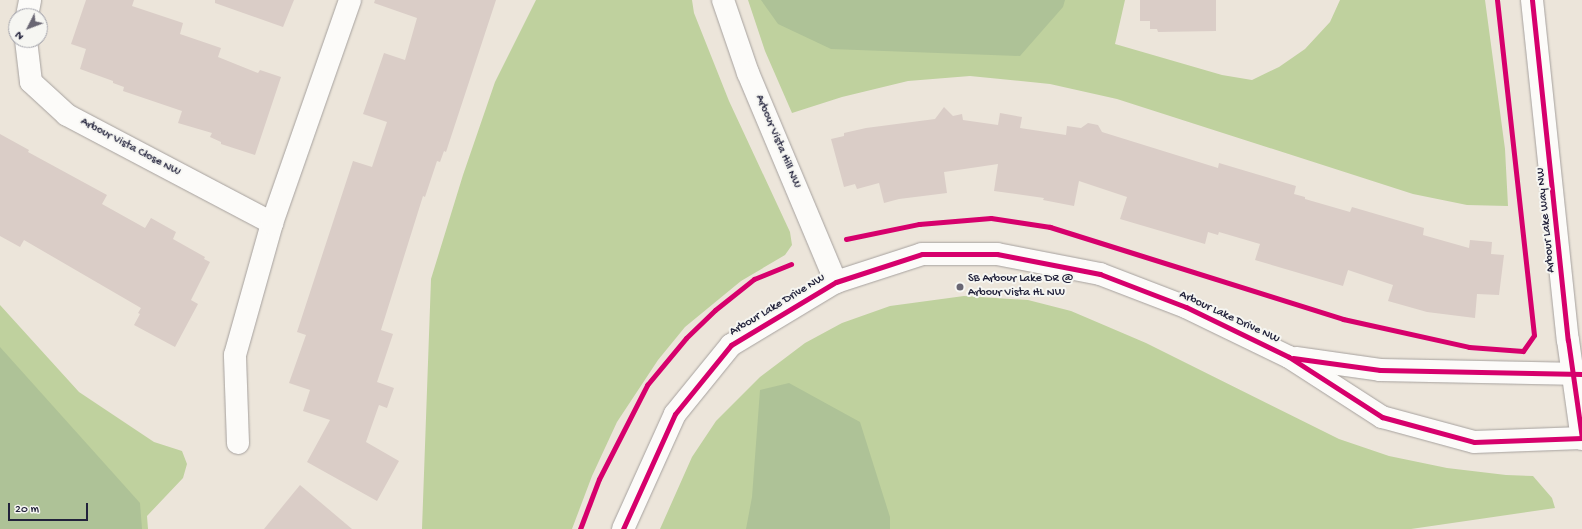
<!DOCTYPE html>
<html>
<head>
<meta charset="utf-8">
<style>
  body { margin:0 }
  #map { position:relative; width:1582px; height:529px; overflow:hidden; background:#ece5da; font-family:"Gochi Hand",sans-serif }
  div>[style] { position:absolute }
  [style*='--x'] { left:calc(var(--x)*1px); top:calc(var(--y)*1px); width:calc(var(--w)*1px); rotate:calc(var(--a)*1deg) }
  .green>* { inset:0; background:#bfd19e }
  .forest>* { inset:0; background:#aec297 }
  .building>* { inset:0; background:#dacdc7 }
  .roads { filter:drop-shadow(0 0 1px #a6a19e) drop-shadow(0 0 1px #a6a19e) }
  .minor>* { height:22px; margin:-11px; padding:0 11px; transform-origin:11px; border-radius:11px; background:#fcfbf9 }
  .cycleway>* { height:5px; margin:-2.5px; padding:0 2.5px; transform-origin:2.5px; border-radius:2.5px; background:#d6006c }
  .dots>* { width:11px; height:11px; translate:-50% -50%; box-sizing:border-box; border:2px solid #f6f6f2; border-radius:50% }
  span { translate:-50% -50%; white-space:nowrap; text-align:center; line-height:1.15; -webkit-text-stroke:4px #f6f6f2; paint-order:stroke }
  .street-label { font-size:12px; color:#22223b }
  .poi-label { font-size:12px; color:#22223b }
  .left { translate:0 -50%; text-align:left }
  .north { position:absolute; left:8px; top:8px; width:40px; height:40px; box-sizing:border-box; background:#f6f6f2; border:1px solid #a1a1a9; border-radius:50%; rotate:228deg; font-size:11px; font-weight:700; line-height:16px; text-align:center; color:#22223b }
  .north::after { content:''; display:block; margin:auto; width:14px; height:18px; background:#696673; clip-path:polygon(50% 0,100% 100%,50% 72%,0 100%) }
  .scale { position:absolute; left:8px; top:503px; width:80px; height:18px; box-sizing:border-box; border:2px solid #22223b; border-top:0; padding-left:5px; font-size:12px; line-height:14px; white-space:nowrap; color:#22223b; -webkit-text-stroke:3px #f6f6f2; paint-order:stroke }
</style>
</head>
<body>
<div id="map">
  <div class="green">
    <div style="clip-path:polygon(536px 0,692px 0,694px 13px,729px 101px,790px 232px,792px 245px,785px 255px,741px 281px,685px 327px,658px 360px,617px 422px,592px 476px,572px 529px,422px 529px,431px 279px,463px 175px,495px 82px)"></div>
    <div style="clip-path:polygon(748px 0,1125px 0,1115px 44px,1222px 75px,1252px 80px,1279px 67px,1305px 49px,1330px 22px,1340px 0,1485px 0,1505px 149px,1508px 206px,1467px 205px,1413px 194px,1117px 99px,1050px 84px,970px 76px,908px 81px,842px 97px,792px 113px,765px 51px)"></div>
    <div style="clip-path:polygon(964px 296px,1028px 300px,1071px 311px,1146px 343px,1339px 439px,1389px 456px,1447px 468px,1506px 475px,1533px 476px,1552px 498px,1555px 508px,1411px 529px,660px 529px,692px 457px,716px 421px,760px 377px,805px 343px,842px 323px,890px 306px)"></div>
    <div style="clip-path:polygon(0 305px,79px 392px,154px 442px,182px 451px,187px 464px,183px 478px,147px 516px,148px 529px,0 529px)"></div>
  </div>
  <div class="forest">
    <div style="clip-path:polygon(761px 0,1065px 0,1063px 7px,1020px 56px,831px 49px,778px 24px)"></div>
    <div style="clip-path:polygon(0 347px,140px 503px,142px 529px,0 529px)"></div>
    <div style="clip-path:polygon(789px 383px,860px 422px,890px 517px,890px 529px,746px 529px,752px 497px,760px 390px)"></div>
  </div>
  <div class="building">
    <div style="clip-path:polygon(86px 0,134px 0,132px 6px,183px 23px,180px 34px,221px 48px,218px 57px,258px 73px,260px 70px,281px 77px,255px 155px,221px 144px,221px 142px,210px 137px,212px 133px,178px 123px,182px 111px,123px 91px,124px 87px,113px 83px,113px 81px,80px 69px,86px 49px,71px 44px)"></div>
    <div style="clip-path:polygon(215px 0,294px 0,283px 27px,215px 3px)"></div>
    <div style="clip-path:polygon(375px 0,496px 0,446px 152px,444px 151px,440px 162px,437px 161px,425px 197px,423px 196px,381px 330px,393px 334px,377px 382px,394px 388px,387px 408px,379px 405px,366px 442px,399px 461px,377px 501px,307px 462px,330px 420px,303px 411px,310px 390px,289px 383px,306px 335px,297px 332px,353px 161px,372px 167px,387px 122px,363px 114px,384px 53px,405px 60px,417px 18px,374px 3px)"></div>
    <div style="clip-path:polygon(1140px 0,1216px 0,1216px 31px,1158px 32px,1157px 29px,1150px 29px,1150px 21px,1140px 21px)"></div>
    <div style="clip-path:polygon(944px 107px,953px 116px,962px 114px,963px 120px,998px 125px,1000px 113px,1022px 117px,1020px 128px,1066px 135px,1067px 126px,1081px 128px,1088px 123px,1098px 125px,1102px 132px,1218px 168px,1219px 163px,1296px 186px,1294px 194px,1305px 197px,1305px 199px,1350px 212px,1352px 207px,1424px 228px,1423px 235px,1469px 248px,1470px 240px,1492px 242px,1491px 254px,1504px 255px,1499px 295px,1477px 294px,1475px 318px,1427px 312px,1388px 301px,1393px 285px,1348px 270px,1343px 286px,1255px 260px,1260px 244px,1219px 232px,1218px 235px,1208px 232px,1205px 244px,1120px 219px,1127px 197px,1079px 181px,1074px 206px,1043px 200px,1044px 198px,994px 191px,998px 164px,944px 172px,947px 193px,899px 199px,884px 203px,879px 183px,857px 189px,855px 184px,844px 187px,831px 139px,844px 136px,844px 133px,866px 128px,935px 119px)"></div>
    <div style="clip-path:polygon(0 134px,29px 150px,28px 152px,107px 195px,102px 204px,145px 228px,151px 218px,176px 232px,173px 239px,205px 257px,204px 259px,210px 262px,191px 300px,198px 304px,175px 347px,134px 325px,140px 314px,138px 313px,141px 308px,24px 240px,20px 247px,0 236px)"></div>
    <div style="clip-path:polygon(300px 485px,352px 529px,264px 529px)"></div>
  </div>
  <div class="roads">
    <div class="minor">
      <div style="--x:723;--y:0;--w:77;--a:71.1"></div>
      <div style="--x:748;--y:73;--w:227;--a:67.2"></div>
      <div style="--x:1532;--y:0;--w:342;--a:84"></div>
      <div style="--x:1568;--y:340;--w:100;--a:82"></div>
      <div style="--x:27;--y:16;--w:16;--a:-79"></div>
      <div style="--x:26;--y:40;--w:42;--a:83.2"></div>
      <div style="--x:31;--y:82;--w:49;--a:42.5"></div>
      <div style="--x:67;--y:115;--w:232;--a:27.8"></div>
      <div style="--x:1296;--y:358;--w:85;--a:8.1"></div>
      <div style="--x:1380;--y:370;--w:202;--a:1.1"></div>
      <div style="--x:238;--y:443;--w:88;--a:-92"></div>
      <div style="--x:235;--y:355;--w:137;--a:-74.3"></div>
      <div style="--x:272;--y:223;--w:236;--a:-70.7"></div>
      <div style="--x:623;--y:529;--w:126;--a:-65.7"></div>
      <div style="--x:675;--y:414;--w:89;--a:-50.9"></div>
      <div style="--x:731;--y:345;--w:122;--a:-31"></div>
      <div style="--x:836;--y:282;--w:90;--a:-18"></div>
      <div style="--x:922;--y:254;--w:75;--a:0"></div>
      <div style="--x:997;--y:254;--w:105;--a:11"></div>
      <div style="--x:1100;--y:274;--w:92;--a:21"></div>
      <div style="--x:1186;--y:307;--w:114;--a:25.9"></div>
      <div style="--x:1289;--y:357;--w:111;--a:32.8"></div>
      <div style="--x:1382;--y:417;--w:95;--a:15.2"></div>
      <div style="--x:1474;--y:442;--w:108;--a:-2.1"></div>
    </div>
  </div>
  <div class="cycleway">
    <div style="--x:1532;--y:0;--w:342;--a:84"></div>
    <div style="--x:1568;--y:340;--w:99;--a:81.9"></div>
    <div style="--x:846;--y:239;--w:75;--a:-11.6"></div>
    <div style="--x:919;--y:224;--w:72;--a:-4.8"></div>
    <div style="--x:991;--y:218;--w:60;--a:8.7"></div>
    <div style="--x:1050;--y:227;--w:307;--a:17.4"></div>
    <div style="--x:1343;--y:319;--w:129;--a:12.5"></div>
    <div style="--x:1469;--y:347;--w:54;--a:4.2"></div>
    <div style="--x:1523;--y:351;--w:19;--a:-55"></div>
    <div style="--x:1534;--y:335;--w:337;--a:-96.3"></div>
    <div style="--x:1293;--y:358;--w:88;--a:7.9"></div>
    <div style="--x:1380;--y:370;--w:202;--a:1.1"></div>
    <div style="--x:580;--y:529;--w:53;--a:-69.2"></div>
    <div style="--x:599;--y:479;--w:106;--a:-62.9"></div>
    <div style="--x:647;--y:385;--w:61;--a:-50.3"></div>
    <div style="--x:686;--y:338;--w:40;--a:-44"></div>
    <div style="--x:715;--y:310;--w:50;--a:-38.5"></div>
    <div style="--x:754;--y:279;--w:40;--a:-22"></div>
    <div style="--x:623;--y:529;--w:126;--a:-65.7"></div>
    <div style="--x:675;--y:414;--w:89;--a:-50.9"></div>
    <div style="--x:731;--y:345;--w:122;--a:-31"></div>
    <div style="--x:836;--y:282;--w:90;--a:-18"></div>
    <div style="--x:922;--y:254;--w:75;--a:0"></div>
    <div style="--x:997;--y:254;--w:105;--a:11"></div>
    <div style="--x:1100;--y:274;--w:92;--a:21"></div>
    <div style="--x:1186;--y:307;--w:114;--a:25.9"></div>
    <div style="--x:1289;--y:357;--w:111;--a:32.8"></div>
    <div style="--x:1382;--y:417;--w:95;--a:15.2"></div>
    <div style="--x:1474;--y:442;--w:108;--a:-2.1"></div>
  </div>
  <div class="dots">
    <div style="left:960px;top:287px;background:#696673"></div>
  </div>
  <div class="street-label">
    <span style="left:777px;top:142px;rotate:67deg">Arbour Vista Hill NW</span>
    <span style="left:130px;top:148px;rotate:28deg">Arbour Vista Close NW</span>
    <span style="left:1547px;top:220px;rotate:-96deg">Arbour Lake Way NW</span>
    <span style="left:778px;top:306px;rotate:-31deg">Arbour Lake Drive NW</span>
    <span style="left:1229px;top:318px;rotate:25deg">Arbour Lake Drive NW</span>
  </div>
  <div class="poi-label">
    <span class="left" style="left:968px;top:287px">SB Arbour Lake DR @<br>Arbour Vista HL NW</span>
  </div>
  <div class="north">N</div>
  <div class="scale">20 m</div>
</div>
</body>
</html>
